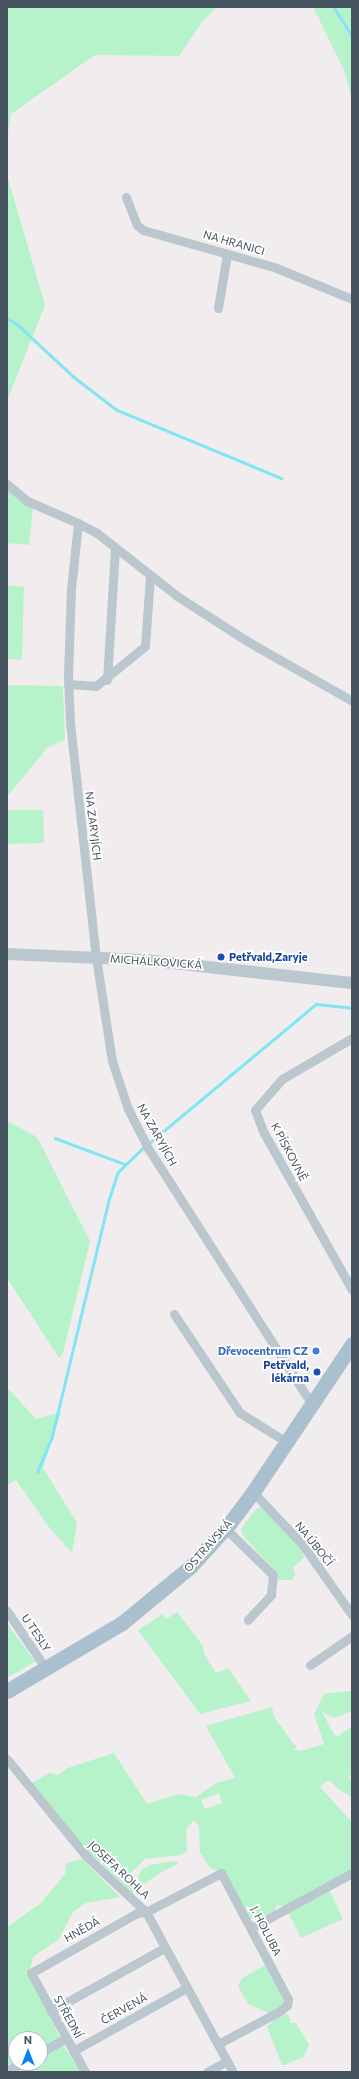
<!DOCTYPE html>
<html>
<head>
<meta charset="utf-8">
<style>
  body { margin:0 }
  #map { position:relative; width:359px; height:2079px; overflow:hidden; background:#f1edee; font-family:Commissioner,sans-serif }
  div>[style] { position:absolute }
  [style*='--x'] { left:calc(var(--x)*1px); top:calc(var(--y)*1px); width:calc(var(--w)*1px); rotate:calc(var(--a)*1deg) }
  .green>* { inset:0; background:#b7f3ca }
  .stream>* { height:2.5px; margin:-1.25px; padding:0 1.25px; transform-origin:1.25px; border-radius:1.25px; background:#81e5f3 }
  .minor>* { height:9px; margin:-4.5px; padding:0 4.5px; transform-origin:4.5px; border-radius:4.5px; background:#bac7ce }
  .tertiary>* { height:12px; margin:-6px; padding:0 6px; transform-origin:6px; border-radius:6px; background:#bac7ce }
  .primary>* { height:15px; margin:-7.5px; padding:0 7.5px; transform-origin:7.5px; border-radius:7.5px; background:#abc0cf }
  .dots>* { width:11px; height:11px; translate:-50% -50%; box-sizing:border-box; border:2px solid #fff; border-radius:50% }
  span { translate:-50% -50%; white-space:nowrap; text-align:center; line-height:1.15; -webkit-text-stroke:3.5px #fff; paint-order:stroke }
  .street-label { font-size:11px; color:#44535d }
  .transit-label { font-size:11px; color:#164399; font-weight:700 }
  .left { translate:0 -50%; text-align:left }
  .right { translate:-100% -50%; text-align:right }
  .shop-label { font-size:11px; color:#366cbe; font-weight:700 }
  .frame { position:absolute; inset:0; border:8px solid #44535d; pointer-events:none }
  .north { position:absolute; left:8px; top:2031px; width:40px; height:40px; box-sizing:border-box; background:#fff; border:1px solid #b4babe; border-radius:50%; rotate:0deg; font-size:11px; font-weight:700; line-height:16px; text-align:center; color:#44535d }
  .north::after { content:''; display:block; margin:auto; width:14px; height:18px; background:#0980ef; clip-path:polygon(50% 0,100% 100%,50% 72%,0 100%) }
</style>
</head>
<body>
<div id="map">
  <div class="green">
    <div style="clip-path:polygon(7px 7px,217px 7px,202px 22px,179px 56px,95px 55px,11px 114px,7px 140px)"></div>
    <div style="clip-path:polygon(313px 7px,352px 7px,352px 100px,344px 70px)"></div>
    <div style="clip-path:polygon(7px 175px,45px 305px,7px 401px)"></div>
    <div style="clip-path:polygon(7px 487px,33px 508px,29px 545px,7px 543px)"></div>
    <div style="clip-path:polygon(7px 585px,24px 587px,22px 660px,7px 659px)"></div>
    <div style="clip-path:polygon(7px 685px,63px 686px,65px 740px,47px 748px,7px 797px)"></div>
    <div style="clip-path:polygon(7px 810px,43px 810px,44px 843px,7px 844px)"></div>
    <div style="clip-path:polygon(7px 1121px,37px 1137px,90px 1241px,63px 1353px,59px 1358px,7px 1278px)"></div>
    <div style="clip-path:polygon(7px 1387px,36px 1419px,61px 1412px,43px 1468px,77px 1523px,72px 1553px,48px 1526px,16px 1480px,7px 1485px)"></div>
    <div style="clip-path:polygon(263px 1506px,299px 1545px,304px 1558px,293px 1567px,295px 1574px,293px 1580px,278px 1580px,271px 1566px,243px 1536px,241px 1529px,256px 1509px)"></div>
    <div style="clip-path:polygon(177px 1612px,203px 1646px,203px 1651px,216px 1673px,228px 1668px,251px 1701px,200px 1714px,138px 1630px,163px 1614px,166px 1619px)"></div>
    <div style="clip-path:polygon(7px 1623px,35px 1662px,7px 1678px)"></div>
    <div style="clip-path:polygon(evenodd,347px 1691px,352px 1691px,352px 1711px,335px 1718px,322px 1712px,334px 1734px,338px 1736px,352px 1726px,352px 1773px,348px 1778px,352px 1781px,352px 1797px,336px 1788px,332px 1782px,327px 1781px,320px 1787px,352px 1822px,352px 1869px,284px 1906px,277px 1905px,274px 1911px,259px 1919px,250px 1918px,224px 1873px,210px 1868px,200px 1853px,199px 1826px,194px 1820px,186px 1829px,187px 1852px,180px 1855px,145px 1859px,130px 1874px,121px 1879px,130px 1885px,135px 1885px,141px 1870px,150px 1865px,173px 1861px,179px 1863px,158px 1874px,132px 1893px,95px 1857px,92px 1859px,32px 1783px,49px 1773px,58px 1775px,68px 1768px,114px 1753px,147px 1804px,178px 1794px,196px 1797px,216px 1783px,235px 1778px,206px 1726px,272px 1707px,274px 1717px,297px 1748px,293px 1749px,301px 1751px,324px 1744px,314px 1714px,324px 1694px,347px 1691px,219px 1793px,222px 1803px,205px 1809px,201px 1800px,219px 1793px)"></div>
    <div style="clip-path:polygon(82px 1859px,120px 1897px,86px 1903px,73px 1912px,59px 1939px,33px 1957px,30px 1971px,60px 2038px,40px 2050px,40px 2039px,16px 2039px,16px 2063px,7px 2068px,7px 1927px,41px 1903px,65px 1874px,66px 1863px)"></div>
    <div style="clip-path:polygon(330px 1891px,343px 1919px,301px 1938px,288px 1912px)"></div>
    <div style="clip-path:polygon(266px 1965px,286px 2003px,269px 2013px,248px 2004px,238px 1986px,242px 1978px)"></div>
    <div style="clip-path:polygon(288px 2014px,291px 2023px,296px 2023px,309px 2045px,303px 2057px,284px 2065px,282px 2065px,267px 2027px,276px 2018px)"></div>
    <div style="clip-path:polygon(63px 2045px,81px 2072px,12px 2072px,28px 2063px,40px 2063px,40px 2056px)"></div>
  </div>
  <div class="stream">
    <div style="--x:334;--y:7;--w:34;--a:58"></div>
    <div style="--x:7;--y:318;--w:12;--a:31"></div>
    <div style="--x:17;--y:324;--w:78;--a:42.9"></div>
    <div style="--x:74;--y:377;--w:54;--a:37.5"></div>
    <div style="--x:117;--y:410;--w:178;--a:22.5"></div>
    <div style="--x:55;--y:1138;--w:75;--a:20.4"></div>
    <div style="--x:148;--y:1144;--w:219;--a:-39.8"></div>
    <div style="--x:316;--y:1004;--w:36;--a:6"></div>
    <div style="--x:37;--y:1472;--w:39;--a:-67"></div>
    <div style="--x:52;--y:1436;--w:244;--a:-76.5"></div>
    <div style="--x:109;--y:1199;--w:28;--a:-72"></div>
    <div style="--x:118;--y:1172;--w:36;--a:-44"></div>
  </div>
  <div class="minor">
    <div style="--x:126;--y:197;--w:30;--a:69"></div>
    <div style="--x:137;--y:225;--w:8;--a:40"></div>
    <div style="--x:143;--y:230;--w:136;--a:15.8"></div>
    <div style="--x:274;--y:267;--w:84;--a:22.3"></div>
    <div style="--x:218;--y:308;--w:55;--a:-80.5"></div>
    <div style="--x:7;--y:484;--w:26;--a:40"></div>
    <div style="--x:27;--y:501;--w:56;--a:23.3"></div>
    <div style="--x:107;--y:680;--w:131;--a:-86.5"></div>
    <div style="--x:68;--y:684;--w:28;--a:4"></div>
    <div style="--x:96;--y:686;--w:63;--a:-39.2"></div>
    <div style="--x:145;--y:646;--w:69;--a:-85.9"></div>
    <div style="--x:352;--y:1038;--w:81;--a:149.6"></div>
    <div style="--x:282;--y:1079;--w:41;--a:131.1"></div>
    <div style="--x:255;--y:1110;--w:25;--a:69"></div>
    <div style="--x:264;--y:1133;--w:180;--a:60.7"></div>
    <div style="--x:174;--y:1314;--w:119;--a:56.3"></div>
    <div style="--x:240;--y:1413;--w:53;--a:31.9"></div>
    <div style="--x:311;--y:1403;--w:300;--a:-122.6"></div>
    <div style="--x:149;--y:1150;--w:46;--a:-117.1"></div>
    <div style="--x:128;--y:1109;--w:51;--a:-108.4"></div>
    <div style="--x:112;--y:1061;--w:104;--a:-98.8"></div>
    <div style="--x:96;--y:958;--w:236;--a:-96.3"></div>
    <div style="--x:70;--y:723;--w:48;--a:-92.4"></div>
    <div style="--x:68;--y:675;--w:86;--a:-88"></div>
    <div style="--x:71;--y:589;--w:66;--a:-83.9"></div>
    <div style="--x:78;--y:523;--w:21;--a:28"></div>
    <div style="--x:97;--y:533;--w:102;--a:38.2"></div>
    <div style="--x:177;--y:596;--w:83;--a:32.7"></div>
    <div style="--x:247;--y:641;--w:121;--a:29.7"></div>
    <div style="--x:253;--y:1492;--w:71;--a:46.7"></div>
    <div style="--x:302;--y:1544;--w:87;--a:54.8"></div>
    <div style="--x:225;--y:1528;--w:67;--a:44.4"></div>
    <div style="--x:273;--y:1575;--w:20;--a:96"></div>
    <div style="--x:271;--y:1595;--w:34;--a:133"></div>
    <div style="--x:7;--y:1611;--w:70;--a:56.1"></div>
    <div style="--x:310;--y:1665;--w:51;--a:-34.6"></div>
    <div style="--x:7;--y:1759;--w:125;--a:50.8"></div>
    <div style="--x:86;--y:1856;--w:82;--a:43"></div>
    <div style="--x:146;--y:1912;--w:182;--a:61.5"></div>
    <div style="--x:251;--y:1928;--w:115;--a:-28.6"></div>
    <div style="--x:51;--y:2011;--w:129;--a:-29.1"></div>
    <div style="--x:73;--y:2051;--w:129;--a:-29.1"></div>
    <div style="--x:40;--y:2053;--w:30;--a:-30"></div>
    <div style="--x:7;--y:2071;--w:17;--a:-28"></div>
    <div style="--x:85;--y:2072;--w:113;--a:-118.6"></div>
    <div style="--x:31;--y:1973;--w:122;--a:-29.5"></div>
    <div style="--x:137;--y:1913;--w:9;--a:-6"></div>
    <div style="--x:146;--y:1912;--w:85;--a:-27.5"></div>
    <div style="--x:221;--y:1873;--w:143;--a:62"></div>
    <div style="--x:288;--y:1999;--w:6;--a:99"></div>
    <div style="--x:287;--y:2005;--w:9;--a:139"></div>
    <div style="--x:280;--y:2011;--w:70;--a:152"></div>
    <div style="--x:207;--y:2072;--w:23;--a:-29"></div>
  </div>
  <div class="tertiary">
    <div style="--x:7;--y:954;--w:139;--a:2.5"></div>
    <div style="--x:146;--y:960;--w:207;--a:6.4"></div>
  </div>
  <div class="primary">
    <div style="--x:7;--y:1691;--w:134;--a:-30.6"></div>
    <div style="--x:122;--y:1623;--w:88;--a:-39.5"></div>
    <div style="--x:190;--y:1567;--w:58;--a:-47.8"></div>
    <div style="--x:229;--y:1524;--w:40;--a:-53"></div>
    <div style="--x:253;--y:1492;--w:178;--a:-56.2"></div>
  </div>
  <div class="dots">
    <div style="left:221px;top:957px;background:#1a4fb4"></div>
    <div style="left:316px;top:1351px;background:#3f7fe0"></div>
    <div style="left:317px;top:1372px;background:#1a4fb4"></div>
  </div>
  <div class="street-label">
    <span style="left:234px;top:243px;rotate:16deg">NA HRANICI</span>
    <span style="left:93px;top:826px;rotate:83deg">NA ZARYJÍCH</span>
    <span style="left:156px;top:962px;rotate:4deg">MICHÁLKOVICKÁ</span>
    <span style="left:157px;top:1135px;rotate:61deg">NA ZARYJÍCH</span>
    <span style="left:289px;top:1152px;rotate:62deg">K PÍSKOVNĚ</span>
    <span style="left:314px;top:1544px;rotate:51deg">NA ÚBOČÍ</span>
    <span style="left:208px;top:1546px;rotate:-48deg">OSTRAVSKÁ</span>
    <span style="left:36px;top:1633px;rotate:56deg">U TESLY</span>
    <span style="left:119px;top:1870px;rotate:43deg">JOSEFA ROHLA</span>
    <span style="left:82px;top:1930px;rotate:-29deg">HNĚDÁ</span>
    <span style="left:266px;top:1931px;rotate:63deg">J. HOLUBA</span>
    <span style="left:124px;top:2009px;rotate:-29deg">ČERVENÁ</span>
    <span style="left:68px;top:2017px;rotate:61deg">STŘEDNÍ</span>
  </div>
  <div class="transit-label">
    <span class="left" style="left:229px;top:957px">Petřvald,Zaryje</span>
    <span class="right" style="left:309px;top:1372px">Petřvald,<br>lékárna</span>
  </div>
  <div class="shop-label">
    <span class="right" style="left:308px;top:1351px">Dřevocentrum CZ</span>
  </div>
  <div class="frame"></div>
  <div class="north">N</div>
</div>
</body>
</html>
